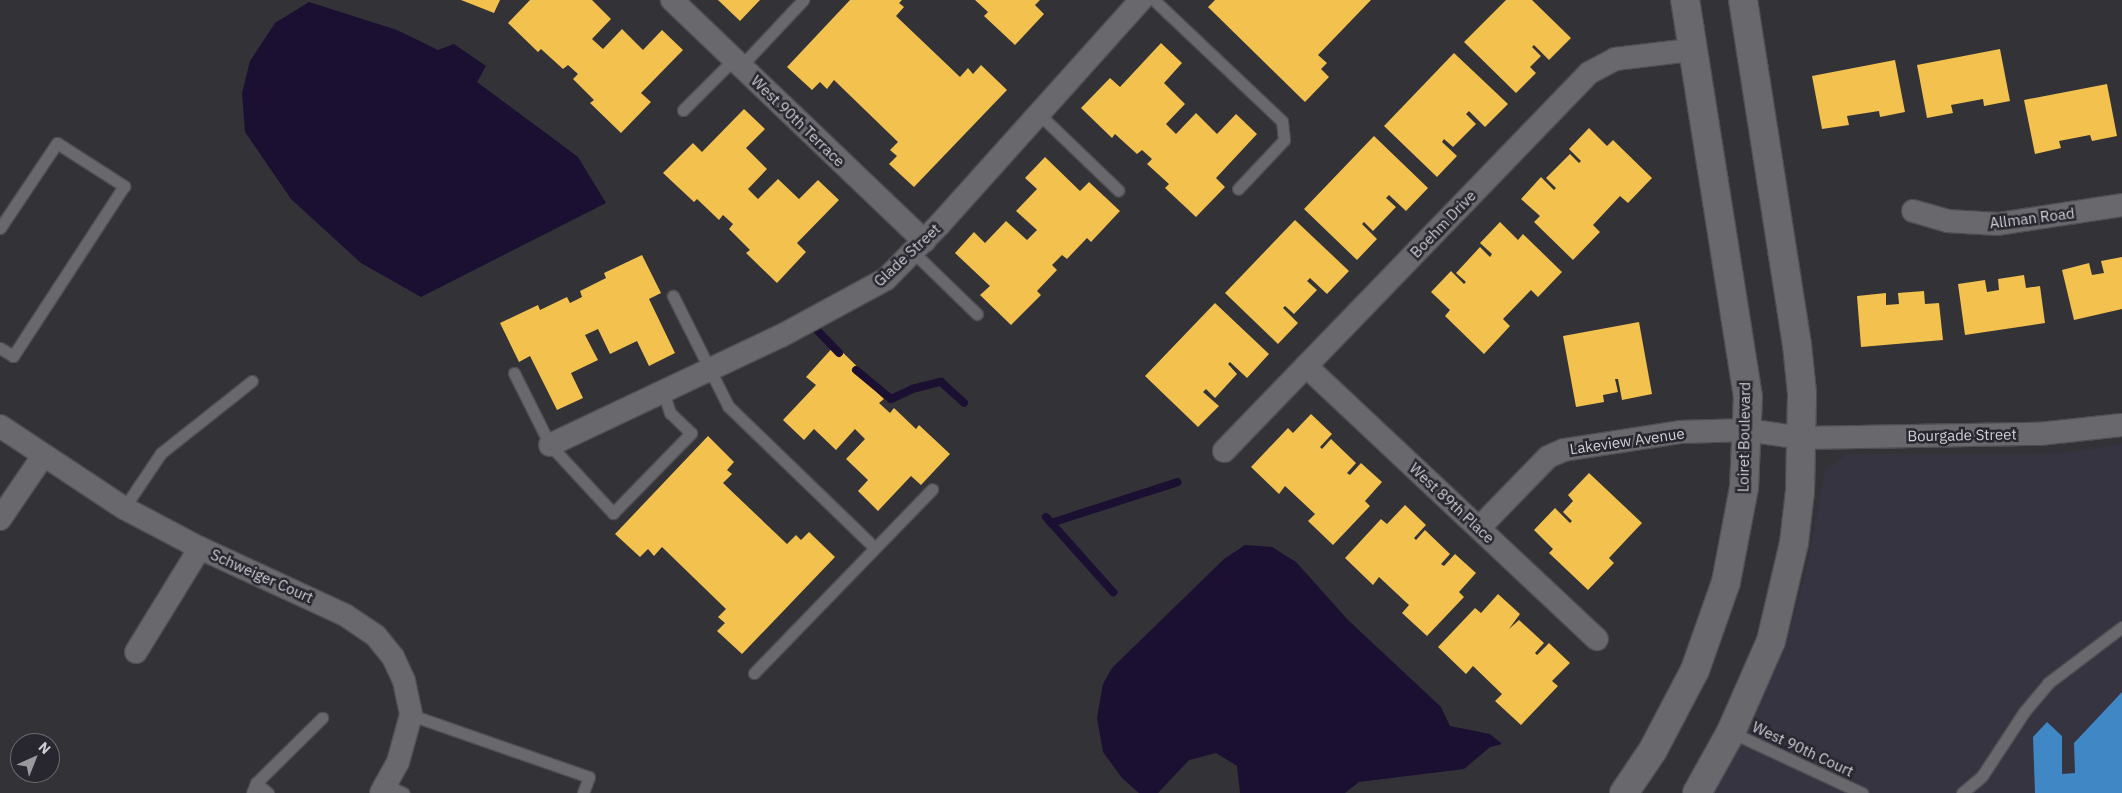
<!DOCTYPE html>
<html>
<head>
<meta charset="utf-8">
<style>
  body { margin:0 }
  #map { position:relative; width:2122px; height:793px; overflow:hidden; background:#333237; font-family:"IBM Plex Sans",sans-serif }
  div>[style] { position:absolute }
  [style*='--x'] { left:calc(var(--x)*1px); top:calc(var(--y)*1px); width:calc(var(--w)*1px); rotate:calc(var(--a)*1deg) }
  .built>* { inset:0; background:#363441 }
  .water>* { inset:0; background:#1b0f32 }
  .homes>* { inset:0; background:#f2c14e }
  .schools>* { inset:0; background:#3f88c5 }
  .stream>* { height:8px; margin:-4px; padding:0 4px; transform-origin:4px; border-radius:4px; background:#1b0f32 }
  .roads { filter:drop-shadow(1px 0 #4f4e53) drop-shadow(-1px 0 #4f4e53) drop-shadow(0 1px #4f4e53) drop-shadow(0 -1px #4f4e53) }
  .lane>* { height:11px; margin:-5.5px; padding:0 5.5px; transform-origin:5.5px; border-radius:5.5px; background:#69686d }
  .street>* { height:22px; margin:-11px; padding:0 11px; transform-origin:11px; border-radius:11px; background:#69686d }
  .secondary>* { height:28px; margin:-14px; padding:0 14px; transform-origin:14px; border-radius:14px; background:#69686d }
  span { translate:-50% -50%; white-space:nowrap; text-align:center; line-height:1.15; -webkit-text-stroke:5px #28262f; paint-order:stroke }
  .street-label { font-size:15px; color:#d1d0d6 }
  .north { position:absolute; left:10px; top:733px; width:50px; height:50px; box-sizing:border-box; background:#28262f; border:1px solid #6c6a72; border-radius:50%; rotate:44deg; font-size:14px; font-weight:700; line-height:20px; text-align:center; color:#d1d0d6 }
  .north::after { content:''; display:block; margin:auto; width:18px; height:22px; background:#9a999e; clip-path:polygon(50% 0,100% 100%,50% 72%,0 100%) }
</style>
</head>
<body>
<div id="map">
  <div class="built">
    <i style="clip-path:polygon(2122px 444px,2122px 793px,1712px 793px,1726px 772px,1787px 640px,1808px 562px,1825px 471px,1847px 454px,2064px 453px)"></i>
  </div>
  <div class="water">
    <i style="clip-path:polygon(309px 2px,397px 30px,438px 50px,454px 44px,486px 66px,477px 82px,578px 157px,606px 203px,421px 297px,361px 263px,291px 199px,245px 132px,242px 93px,250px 61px,275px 23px)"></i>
    <i style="clip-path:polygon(1245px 545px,1272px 547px,1296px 562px,1348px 620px,1441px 707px,1450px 726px,1490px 734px,1502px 744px,1490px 747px,1464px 769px,1359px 782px,1345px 793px,1240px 793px,1237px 766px,1216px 753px,1189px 760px,1158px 793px,1139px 793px,1122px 778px,1103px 752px,1097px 718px,1103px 684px,1112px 668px,1224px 559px)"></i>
  </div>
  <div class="homes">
    <i style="clip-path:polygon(461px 0,500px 0,494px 13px)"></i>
    <i style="clip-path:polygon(530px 0,592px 0,611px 19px,592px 39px,603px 49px,622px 29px,643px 50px,662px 30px,683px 50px,641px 93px,651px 102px,621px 133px,590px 103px,594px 100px,573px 79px,578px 74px,568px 65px,563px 69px,541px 49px,538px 52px,508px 23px)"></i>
    <i style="clip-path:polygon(718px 0,760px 0,740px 21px)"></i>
    <i style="clip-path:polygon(850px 0,902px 0,899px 3px,904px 7px,896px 16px,960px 77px,968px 68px,973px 74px,981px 65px,1007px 90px,914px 187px,889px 164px,897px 156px,890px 150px,898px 142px,834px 80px,827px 89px,820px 82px,812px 90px,787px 67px)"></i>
    <i style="clip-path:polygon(975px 0,1040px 0,1035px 5px,1044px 14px,1015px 45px,984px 16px,988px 12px)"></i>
    <i style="clip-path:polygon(1215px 0,1371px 0,1318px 55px,1327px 63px,1321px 69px,1329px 77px,1305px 102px,1208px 7px)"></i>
    <i style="clip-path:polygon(1506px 0,1532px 0,1571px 38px,1549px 60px,1534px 45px,1532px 47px,1541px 56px,1530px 67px,1536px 73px,1516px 93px,1464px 42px)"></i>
    <i style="clip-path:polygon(1161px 43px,1182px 63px,1164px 83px,1185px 104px,1166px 124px,1176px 134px,1196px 113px,1217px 134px,1236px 114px,1257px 134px,1216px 178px,1225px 187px,1196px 217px,1165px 188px,1169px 184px,1147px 164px,1152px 159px,1142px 150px,1137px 154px,1115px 134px,1112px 138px,1081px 108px,1110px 78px,1120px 87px)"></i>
    <i style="clip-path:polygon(2000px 49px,2010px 101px,1984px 106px,1983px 99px,1951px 105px,1953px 113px,1927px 118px,1917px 65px)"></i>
    <i style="clip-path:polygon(1454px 53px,1508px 104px,1485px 127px,1469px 111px,1466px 114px,1476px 124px,1453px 147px,1444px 139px,1442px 142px,1457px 156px,1437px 177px,1384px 126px)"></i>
    <i style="clip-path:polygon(1895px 60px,1905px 112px,1880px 117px,1879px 111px,1847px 116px,1849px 125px,1822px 129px,1812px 76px)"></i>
    <i style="clip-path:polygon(2107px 84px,2117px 136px,2092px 141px,2090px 135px,2059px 141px,2061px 148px,2035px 154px,2024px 100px)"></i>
    <i style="clip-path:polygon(744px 109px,765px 129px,746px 148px,767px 169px,748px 189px,758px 199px,778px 179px,799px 199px,818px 180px,839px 200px,797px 243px,806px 252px,777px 283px,746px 253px,750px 250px,729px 229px,733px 224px,723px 215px,719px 220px,697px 199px,694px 202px,663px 173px,693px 143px,702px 152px)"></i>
    <i style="clip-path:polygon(1589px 128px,1607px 146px,1613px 140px,1652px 178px,1628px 203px,1620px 196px,1593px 225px,1600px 232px,1573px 260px,1534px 222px,1540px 216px,1521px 199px,1541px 177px,1554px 190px,1556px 188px,1546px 178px,1570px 154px,1579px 163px,1581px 161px,1569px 149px)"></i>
    <i style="clip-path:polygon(1374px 136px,1428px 188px,1406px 211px,1389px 195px,1386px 198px,1396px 207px,1373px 231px,1364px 222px,1362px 224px,1377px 239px,1357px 260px,1304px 209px)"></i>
    <i style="clip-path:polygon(1045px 157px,1080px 191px,1089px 182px,1120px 211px,1091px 242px,1087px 238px,1067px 259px,1062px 255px,1052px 265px,1057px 270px,1037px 291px,1041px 295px,1011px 325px,980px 295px,990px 286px,955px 253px,974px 232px,985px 243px,1006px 221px,1027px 240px,1037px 230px,1016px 211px,1037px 189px,1025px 178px)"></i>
    <i style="clip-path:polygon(1295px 220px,1349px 271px,1327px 294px,1310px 278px,1307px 281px,1317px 290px,1294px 314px,1285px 306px,1283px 308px,1298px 323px,1278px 344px,1225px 293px)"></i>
    <i style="clip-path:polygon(1500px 222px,1518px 240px,1523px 234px,1562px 272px,1538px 297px,1531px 290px,1503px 319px,1510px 326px,1484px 354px,1445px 316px,1450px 310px,1431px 292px,1451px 271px,1464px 284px,1466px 282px,1456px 273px,1480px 247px,1490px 257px,1492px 254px,1480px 243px)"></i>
    <i style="clip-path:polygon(642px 255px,661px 293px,649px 299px,675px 353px,649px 366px,637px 341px,610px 354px,598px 329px,585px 335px,598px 360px,571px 373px,583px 398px,557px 410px,530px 356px,519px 362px,500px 323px,538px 305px,540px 310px,567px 297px,570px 303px,582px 297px,580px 291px,606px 278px,604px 273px)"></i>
    <i style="clip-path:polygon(2122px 257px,2122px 309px,2074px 320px,2062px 270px,2089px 263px,2092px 275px,2104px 273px,2101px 261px)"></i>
    <i style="clip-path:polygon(2024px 275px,2026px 288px,2040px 286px,2045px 323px,1965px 335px,1958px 284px,1985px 280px,1987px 292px,1999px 290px,1998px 279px)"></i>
    <i style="clip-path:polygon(1924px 291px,1925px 304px,1939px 303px,1943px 340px,1861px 347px,1857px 296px,1886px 293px,1886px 305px,1899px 304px,1898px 293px)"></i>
    <i style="clip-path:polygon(1215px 303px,1269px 354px,1247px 378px,1230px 362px,1228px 364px,1237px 374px,1215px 398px,1206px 389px,1203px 392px,1219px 406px,1198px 427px,1145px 376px)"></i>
    <i style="clip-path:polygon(1639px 322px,1652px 394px,1622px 400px,1618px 379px,1615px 379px,1618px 392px,1603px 395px,1604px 402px,1576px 407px,1563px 336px)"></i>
    <i style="clip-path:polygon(835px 345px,866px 375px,862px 378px,884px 399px,879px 403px,890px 413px,894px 408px,916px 429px,919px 425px,950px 454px,921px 485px,911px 476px,878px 511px,858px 491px,868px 480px,846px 459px,865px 439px,855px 429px,836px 450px,814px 429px,804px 440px,783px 420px,816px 385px,806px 377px)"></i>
    <i style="clip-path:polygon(1311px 414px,1332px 434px,1320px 447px,1322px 449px,1331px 439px,1356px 463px,1347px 473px,1350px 475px,1361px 463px,1382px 482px,1365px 501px,1370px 506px,1333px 545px,1308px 521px,1315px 514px,1285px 486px,1279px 494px,1251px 467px,1288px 428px,1293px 433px)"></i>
    <i style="clip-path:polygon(708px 436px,734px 462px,727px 470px,732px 474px,723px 483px,787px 544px,796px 535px,801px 540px,809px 532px,835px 557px,742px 654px,717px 631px,725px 623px,718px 617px,726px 609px,662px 547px,654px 556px,648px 549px,640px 557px,615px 534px)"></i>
    <i style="clip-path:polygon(1589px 473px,1642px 523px,1609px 558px,1614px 563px,1588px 590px,1549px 553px,1553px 549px,1534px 530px,1555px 508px,1570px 523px,1572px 521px,1563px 512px,1573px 501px,1568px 495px)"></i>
    <i style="clip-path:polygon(1405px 505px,1426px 525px,1414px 538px,1416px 540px,1425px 530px,1450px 554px,1441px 564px,1444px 566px,1455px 554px,1476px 573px,1459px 592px,1464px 597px,1427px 636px,1402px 613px,1409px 605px,1379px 577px,1373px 585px,1345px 558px,1381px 519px,1387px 524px)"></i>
    <i style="clip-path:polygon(1498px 594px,1520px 614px,1509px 629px,1519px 620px,1544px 643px,1535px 653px,1537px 655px,1549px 643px,1570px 663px,1552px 681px,1558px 686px,1521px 725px,1495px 701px,1502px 694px,1473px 666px,1466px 674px,1438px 647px,1475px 608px,1481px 613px)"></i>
  </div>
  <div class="schools">
    <i style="clip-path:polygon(2122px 692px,2122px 793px,2035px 793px,2033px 737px,2047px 722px,2062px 736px,2062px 774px,2075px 773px,2074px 743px)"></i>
  </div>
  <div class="stream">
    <i style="--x:814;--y:327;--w:36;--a:46"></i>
    <i style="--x:856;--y:370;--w:45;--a:39.6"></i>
    <i style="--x:891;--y:399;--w:23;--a:-25"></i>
    <i style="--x:912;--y:389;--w:30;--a:-14"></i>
    <i style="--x:941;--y:382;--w:31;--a:42"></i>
    <i style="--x:1046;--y:517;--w:101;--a:48.2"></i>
    <i style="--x:1051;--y:523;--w:133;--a:-17.9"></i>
  </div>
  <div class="roads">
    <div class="lane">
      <i style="--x:1154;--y:0;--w:176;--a:43.4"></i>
      <i style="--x:1282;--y:121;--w:19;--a:84"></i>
      <i style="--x:1284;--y:140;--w:67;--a:133.2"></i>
      <i style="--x:741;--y:66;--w:91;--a:-46.8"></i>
      <i style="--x:683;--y:110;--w:72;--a:-45"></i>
      <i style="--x:1039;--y:114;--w:110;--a:43.9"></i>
      <i style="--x:0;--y:228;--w:102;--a:-56.2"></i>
      <i style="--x:57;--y:143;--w:80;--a:32.7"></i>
      <i style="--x:124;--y:186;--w:203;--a:123.1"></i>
      <i style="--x:13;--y:356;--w:15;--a:-148"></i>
      <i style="--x:913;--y:252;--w:89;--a:44.1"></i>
      <i style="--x:673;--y:296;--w:123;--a:63.4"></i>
      <i style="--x:728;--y:406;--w:204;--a:44"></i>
      <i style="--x:514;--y:373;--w:80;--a:63.4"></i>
      <i style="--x:550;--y:445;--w:93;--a:47.2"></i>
      <i style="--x:613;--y:513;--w:112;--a:-45.7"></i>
      <i style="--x:691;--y:433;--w:29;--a:-136"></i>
      <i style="--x:670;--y:413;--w:22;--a:-108"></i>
      <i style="--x:124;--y:508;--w:66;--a:-56.1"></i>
      <i style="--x:161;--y:453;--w:116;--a:-38.4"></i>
      <i style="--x:754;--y:673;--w:256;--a:-45.9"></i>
      <i style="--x:411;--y:715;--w:188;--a:19.2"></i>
      <i style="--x:589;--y:777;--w:17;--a:111"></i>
      <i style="--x:1731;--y:732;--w:145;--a:25"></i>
      <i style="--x:256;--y:783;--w:93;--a:-44.6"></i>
      <i style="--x:388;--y:786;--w:17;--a:24"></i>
      <i style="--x:252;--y:793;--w:11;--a:-68"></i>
      <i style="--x:256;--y:783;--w:16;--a:40"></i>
      <i style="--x:1962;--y:793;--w:26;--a:-40"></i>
      <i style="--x:1982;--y:776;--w:77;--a:-56.7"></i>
      <i style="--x:2024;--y:712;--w:38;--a:-50"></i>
      <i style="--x:2048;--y:683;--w:93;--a:-37.1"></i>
    </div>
    <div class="street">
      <i style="--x:672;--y:0;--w:349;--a:43.7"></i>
      <i style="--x:1913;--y:211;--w:35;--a:16"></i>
      <i style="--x:1947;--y:221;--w:51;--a:3.4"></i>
      <i style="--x:1998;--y:224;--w:125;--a:-8.7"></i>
      <i style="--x:1306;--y:366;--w:399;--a:43.2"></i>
      <i style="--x:0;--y:426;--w:149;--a:33.5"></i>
      <i style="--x:124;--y:508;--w:86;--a:27.8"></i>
      <i style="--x:200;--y:548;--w:160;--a:24.8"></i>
      <i style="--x:345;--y:615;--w:37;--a:34"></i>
      <i style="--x:376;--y:636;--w:27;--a:51"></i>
      <i style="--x:393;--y:657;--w:26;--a:65"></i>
      <i style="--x:404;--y:681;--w:35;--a:78"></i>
      <i style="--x:411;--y:715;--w:49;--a:105.5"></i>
      <i style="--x:398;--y:762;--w:35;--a:119"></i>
      <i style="--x:550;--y:445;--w:255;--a:-25.3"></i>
      <i style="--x:781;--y:336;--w:119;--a:-28.5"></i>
      <i style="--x:886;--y:279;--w:77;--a:-45.5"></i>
      <i style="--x:940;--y:224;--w:301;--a:-48.1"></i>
      <i style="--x:1224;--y:451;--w:525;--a:-46"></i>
      <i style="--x:1589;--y:73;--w:30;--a:-28"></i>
      <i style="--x:1615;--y:59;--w:76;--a:-6.8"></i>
      <i style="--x:0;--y:519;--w:76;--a:-55.7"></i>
      <i style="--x:1479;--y:528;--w:99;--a:-45.8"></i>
      <i style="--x:1548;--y:457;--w:17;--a:-24"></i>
      <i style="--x:1564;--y:450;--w:117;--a:-8.8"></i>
      <i style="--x:1680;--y:432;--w:67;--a:-1.7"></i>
      <i style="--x:1747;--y:430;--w:56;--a:8.3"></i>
      <i style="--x:1802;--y:438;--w:237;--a:-1"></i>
      <i style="--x:2039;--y:434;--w:83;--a:-6.2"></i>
      <i style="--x:136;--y:652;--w:122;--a:-58.4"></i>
    </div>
    <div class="secondary">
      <i style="--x:1624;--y:793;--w:52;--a:-56"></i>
      <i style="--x:1653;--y:750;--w:90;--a:-62.3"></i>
      <i style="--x:1695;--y:670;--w:93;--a:-70.6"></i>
      <i style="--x:1726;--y:582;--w:96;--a:-79.2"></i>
      <i style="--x:1744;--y:488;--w:91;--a:-87.5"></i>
      <i style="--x:1748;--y:397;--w:402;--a:-99"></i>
      <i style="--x:1697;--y:793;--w:70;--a:-60.9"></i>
      <i style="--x:1731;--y:732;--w:99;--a:-66.3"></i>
      <i style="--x:1771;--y:641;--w:101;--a:-76.8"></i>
      <i style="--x:1794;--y:543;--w:52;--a:-83.4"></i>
      <i style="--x:1800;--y:491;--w:98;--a:-88.8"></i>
      <i style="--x:1802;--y:393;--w:48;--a:-95.9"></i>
      <i style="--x:1797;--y:345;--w:349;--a:-98.9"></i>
    </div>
  </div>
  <div class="street-label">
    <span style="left:798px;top:121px;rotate:44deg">West 90th Terrace</span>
    <span style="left:2032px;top:218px;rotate:-7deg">Allman Road</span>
    <span style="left:1443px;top:224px;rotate:-46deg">Boehm Drive</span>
    <span style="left:907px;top:255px;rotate:-43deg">Glade Street</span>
    <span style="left:1962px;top:435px;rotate:-1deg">Bourgade Street</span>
    <span style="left:1744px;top:437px;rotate:-89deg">Loiret Boulevard</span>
    <span style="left:1627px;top:441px;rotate:-8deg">Lakeview Avenue</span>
    <span style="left:1452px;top:503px;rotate:43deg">West 89th Place</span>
    <span style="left:262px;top:576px;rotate:24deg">Schweiger Court</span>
    <span style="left:1803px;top:749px;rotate:25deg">West 90th Court</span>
  </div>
  <div class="north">N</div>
</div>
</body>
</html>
